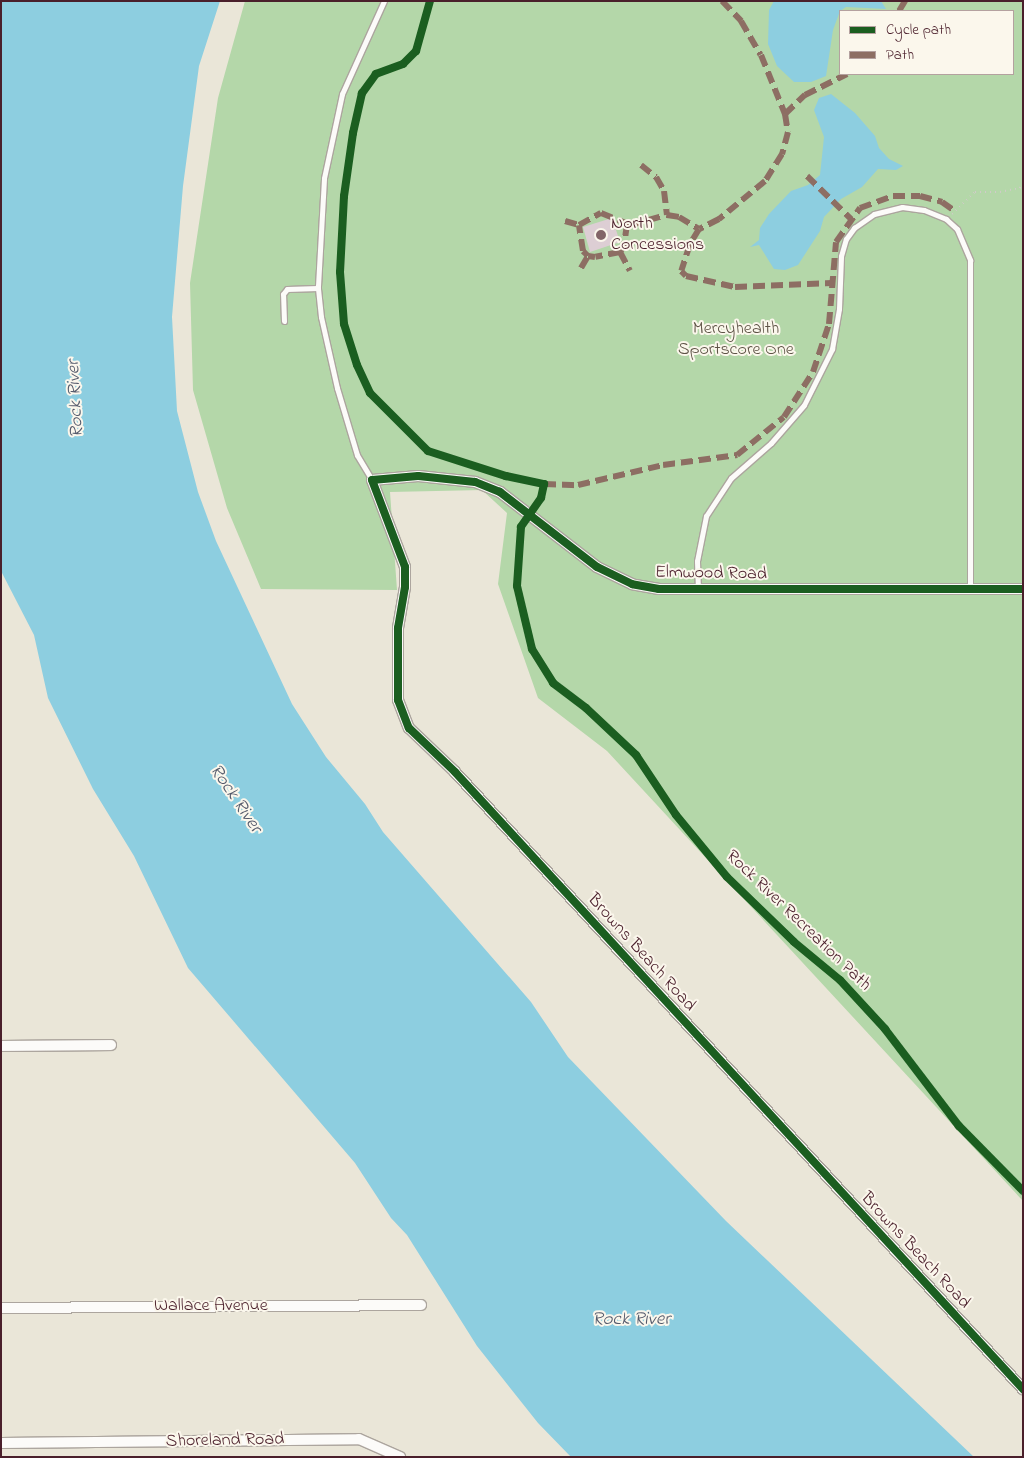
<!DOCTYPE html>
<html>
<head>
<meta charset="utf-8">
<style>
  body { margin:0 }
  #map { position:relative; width:1024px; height:1458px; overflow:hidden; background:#eae6d8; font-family:"Indie Flower",sans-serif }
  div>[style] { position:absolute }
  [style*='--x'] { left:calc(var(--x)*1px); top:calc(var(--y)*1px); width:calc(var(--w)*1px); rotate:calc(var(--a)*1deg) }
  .green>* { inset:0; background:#b4d7a9 }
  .water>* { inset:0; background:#8dcee0 }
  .building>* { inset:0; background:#ddced4 }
  .path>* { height:2px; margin-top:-1px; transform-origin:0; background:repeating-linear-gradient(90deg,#cfcbc8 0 1px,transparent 0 5px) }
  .roads { filter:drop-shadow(1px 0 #aca59e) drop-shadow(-1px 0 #aca59e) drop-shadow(0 1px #aca59e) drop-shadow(0 -1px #aca59e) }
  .service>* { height:5px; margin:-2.5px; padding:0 2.5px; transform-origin:2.5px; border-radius:2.5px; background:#fcfbf9 }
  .minor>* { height:10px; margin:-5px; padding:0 5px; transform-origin:5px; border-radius:5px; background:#fcfbf9 }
  .quiet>* { height:6px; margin-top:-3px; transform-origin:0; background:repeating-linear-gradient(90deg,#8d6e63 0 12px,transparent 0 18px) }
  .cycleway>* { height:8px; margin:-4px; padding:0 4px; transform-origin:4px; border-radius:4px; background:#1b5e20 }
  .dots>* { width:14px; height:14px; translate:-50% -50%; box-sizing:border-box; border:2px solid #fbf7ec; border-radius:50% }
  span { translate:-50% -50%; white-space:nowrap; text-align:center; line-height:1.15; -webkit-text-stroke:4px #fbf7ec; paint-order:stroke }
  .poi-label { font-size:18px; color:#4a1f2b }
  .left { translate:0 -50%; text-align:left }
  .park-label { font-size:18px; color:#5d5245 }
  .street-label { font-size:18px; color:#4a1f2b }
  .water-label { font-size:19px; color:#53596b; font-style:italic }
  .frame { position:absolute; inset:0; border:2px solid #4a1f2b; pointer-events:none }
  .legend { position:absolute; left:839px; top:10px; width:175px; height:65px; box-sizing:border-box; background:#fbf7ec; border:1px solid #b4a19f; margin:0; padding:6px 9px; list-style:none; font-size:15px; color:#4a1f2b }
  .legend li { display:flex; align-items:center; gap:10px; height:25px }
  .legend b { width:25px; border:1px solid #b4a19f }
</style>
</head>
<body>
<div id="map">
  <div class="green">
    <i style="clip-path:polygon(evenodd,245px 1px,1023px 1px,1023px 1201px,607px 751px,538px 698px,498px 584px,507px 513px,482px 490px,390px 492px,397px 590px,261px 589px,227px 508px,193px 390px,190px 283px,218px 98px,245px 1px,840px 11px,1013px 11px,1013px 74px,840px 74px,840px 11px)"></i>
  </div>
  <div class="water">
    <i style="clip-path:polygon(1px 1px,220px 1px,199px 66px,183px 186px,172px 317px,177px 411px,198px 492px,216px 541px,292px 704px,326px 757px,365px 804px,383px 832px,531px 1002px,568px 1057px,726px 1221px,974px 1457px,571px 1457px,538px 1423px,477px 1346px,407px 1235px,391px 1218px,355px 1163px,188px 968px,134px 856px,93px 789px,48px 698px,34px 635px,1px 571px)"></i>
    <i style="clip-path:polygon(774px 1px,881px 1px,886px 9px,846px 7px,840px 11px,833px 30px,826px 76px,811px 82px,794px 82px,777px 66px,768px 44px,769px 10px)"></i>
    <i style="clip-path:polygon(831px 94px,855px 113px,875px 136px,879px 148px,889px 159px,903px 166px,896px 170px,878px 169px,862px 187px,841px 199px,824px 217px,820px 231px,798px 265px,785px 270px,774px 269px,759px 245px,750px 247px,759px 240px,760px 228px,769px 214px,791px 191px,808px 185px,820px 175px,824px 137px,814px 110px,819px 98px)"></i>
  </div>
  <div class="building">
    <i style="clip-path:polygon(612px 218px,620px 242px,590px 252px,583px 227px)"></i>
  </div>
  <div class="path">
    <i style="--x:952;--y:214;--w:32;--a:-44"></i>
    <i style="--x:975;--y:192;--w:25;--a:0"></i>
    <i style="--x:1000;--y:192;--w:24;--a:-12"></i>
  </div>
  <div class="roads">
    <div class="service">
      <i style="--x:284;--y:321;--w:27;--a:-92"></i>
      <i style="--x:283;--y:294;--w:6;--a:-51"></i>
      <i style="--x:287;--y:289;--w:31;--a:-2"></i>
      <i style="--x:372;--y:480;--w:29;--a:-121"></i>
      <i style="--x:357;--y:455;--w:70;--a:-106.6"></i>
      <i style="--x:337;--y:388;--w:73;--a:-102.7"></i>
      <i style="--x:321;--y:317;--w:31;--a:-96"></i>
      <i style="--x:318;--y:286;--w:108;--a:-86.8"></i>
      <i style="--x:324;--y:178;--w:86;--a:-77.9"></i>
      <i style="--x:342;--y:94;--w:102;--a:-65.7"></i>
      <i style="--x:698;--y:590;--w:29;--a:-92"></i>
      <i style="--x:697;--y:561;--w:46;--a:-78.7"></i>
      <i style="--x:706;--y:516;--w:45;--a:-56.7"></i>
      <i style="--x:731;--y:478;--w:53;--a:-41.2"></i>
      <i style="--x:771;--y:443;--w:50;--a:-49"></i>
      <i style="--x:804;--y:405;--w:63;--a:-63.4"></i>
      <i style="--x:832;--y:349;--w:41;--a:-80.1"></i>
      <i style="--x:839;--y:309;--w:53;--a:-87.8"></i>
      <i style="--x:841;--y:256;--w:18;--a:-74"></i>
      <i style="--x:846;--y:239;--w:14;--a:-54"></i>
      <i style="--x:854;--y:228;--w:24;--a:-35"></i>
      <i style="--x:874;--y:214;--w:29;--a:-14"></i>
      <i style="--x:902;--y:207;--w:22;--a:8"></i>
      <i style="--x:924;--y:210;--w:24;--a:22"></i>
      <i style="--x:946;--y:219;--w:15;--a:42"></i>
      <i style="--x:957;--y:229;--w:34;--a:67"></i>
      <i style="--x:970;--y:260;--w:329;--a:90"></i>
    </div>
    <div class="minor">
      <i style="--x:1023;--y:589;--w:364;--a:180"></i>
      <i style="--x:659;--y:589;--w:27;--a:-170"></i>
      <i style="--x:632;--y:584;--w:39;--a:-154"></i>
      <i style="--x:597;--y:567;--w:123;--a:-142.3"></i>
      <i style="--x:500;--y:492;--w:27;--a:-158"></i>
      <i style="--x:475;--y:482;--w:57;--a:-174"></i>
      <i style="--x:418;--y:476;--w:46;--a:175"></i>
      <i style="--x:372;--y:480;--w:93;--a:69.2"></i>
      <i style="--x:405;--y:567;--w:20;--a:90"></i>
      <i style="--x:405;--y:587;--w:42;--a:99.7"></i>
      <i style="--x:398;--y:628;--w:72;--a:90"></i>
      <i style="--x:398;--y:700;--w:30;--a:69"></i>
      <i style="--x:409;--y:728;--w:64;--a:43.7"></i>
      <i style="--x:455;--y:772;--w:839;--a:47.37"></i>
      <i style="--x:1;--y:1046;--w:110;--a:-0.5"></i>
      <i style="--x:1;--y:1308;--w:420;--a:-0.4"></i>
      <i style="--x:1;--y:1443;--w:358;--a:-0.6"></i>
      <i style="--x:359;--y:1439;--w:45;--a:23.7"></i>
    </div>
  </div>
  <div class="quiet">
    <i style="--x:722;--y:1;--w:28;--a:46"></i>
    <i style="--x:741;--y:21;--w:39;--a:60"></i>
    <i style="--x:761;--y:55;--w:64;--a:67.9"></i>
    <i style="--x:785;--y:114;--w:18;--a:81"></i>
    <i style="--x:788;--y:132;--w:23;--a:105"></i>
    <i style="--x:782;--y:154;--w:32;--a:122"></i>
    <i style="--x:765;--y:181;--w:60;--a:140.4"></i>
    <i style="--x:719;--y:219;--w:22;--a:153"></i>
    <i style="--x:699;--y:229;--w:17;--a:121"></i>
    <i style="--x:690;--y:244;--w:28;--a:108"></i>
    <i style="--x:681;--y:271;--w:7;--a:45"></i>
    <i style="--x:686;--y:276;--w:50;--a:12.7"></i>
    <i style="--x:735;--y:287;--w:97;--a:-2.4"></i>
    <i style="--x:899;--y:11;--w:12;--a:-59"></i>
    <i style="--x:785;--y:114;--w:28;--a:-44"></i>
    <i style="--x:805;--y:95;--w:47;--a:-26.6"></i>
    <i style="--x:641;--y:165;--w:19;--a:39"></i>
    <i style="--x:656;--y:177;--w:16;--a:60"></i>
    <i style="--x:664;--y:191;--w:24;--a:83"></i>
    <i style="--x:807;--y:176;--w:62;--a:44.3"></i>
    <i style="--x:565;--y:221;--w:15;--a:16"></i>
    <i style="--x:627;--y:224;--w:22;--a:98"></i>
    <i style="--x:624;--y:246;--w:7;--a:124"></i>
    <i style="--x:620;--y:252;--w:25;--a:169"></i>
    <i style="--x:595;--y:257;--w:7;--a:-172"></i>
    <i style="--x:588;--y:256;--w:7;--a:-135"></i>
    <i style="--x:583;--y:251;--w:26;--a:-99"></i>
    <i style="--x:579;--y:225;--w:25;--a:-29"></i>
    <i style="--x:601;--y:213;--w:32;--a:22"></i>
    <i style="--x:631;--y:225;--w:37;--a:-16"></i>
    <i style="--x:667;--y:215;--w:12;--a:9"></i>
    <i style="--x:679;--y:217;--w:23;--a:31"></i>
    <i style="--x:620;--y:252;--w:21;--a:62"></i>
    <i style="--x:581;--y:268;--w:14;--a:-60"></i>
    <i style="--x:544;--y:484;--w:34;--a:2"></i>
    <i style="--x:578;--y:485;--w:87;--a:-13.2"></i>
    <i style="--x:663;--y:465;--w:75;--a:-7.7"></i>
    <i style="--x:737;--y:455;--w:60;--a:-39"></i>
    <i style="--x:784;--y:417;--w:54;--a:-57.2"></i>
    <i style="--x:813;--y:372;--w:51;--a:-71.6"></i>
    <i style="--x:829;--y:324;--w:82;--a:-85.1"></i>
    <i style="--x:836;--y:242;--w:42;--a:-54.8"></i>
    <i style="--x:860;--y:208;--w:35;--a:-20"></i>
    <i style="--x:893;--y:196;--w:27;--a:0"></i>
    <i style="--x:920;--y:196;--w:23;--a:15"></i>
    <i style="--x:942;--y:202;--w:16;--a:35"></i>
  </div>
  <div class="cycleway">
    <i style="--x:430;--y:1;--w:52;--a:105.6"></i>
    <i style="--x:416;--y:51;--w:18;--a:135"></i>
    <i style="--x:403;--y:64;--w:29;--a:160"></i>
    <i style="--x:376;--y:74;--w:24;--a:126"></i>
    <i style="--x:362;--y:93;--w:41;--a:102.7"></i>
    <i style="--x:353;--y:133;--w:64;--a:98.1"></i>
    <i style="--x:344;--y:196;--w:76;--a:93"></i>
    <i style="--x:340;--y:272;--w:52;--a:85.6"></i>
    <i style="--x:344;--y:324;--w:43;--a:72.4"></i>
    <i style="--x:357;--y:365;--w:31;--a:65"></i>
    <i style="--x:370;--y:393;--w:82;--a:45"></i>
    <i style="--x:428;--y:451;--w:82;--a:17.8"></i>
    <i style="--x:506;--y:476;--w:39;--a:12"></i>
    <i style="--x:544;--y:484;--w:14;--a:102"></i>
    <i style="--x:541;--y:498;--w:35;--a:125"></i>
    <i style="--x:521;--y:527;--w:59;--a:93.9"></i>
    <i style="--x:517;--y:586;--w:65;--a:76.6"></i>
    <i style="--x:532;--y:649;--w:40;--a:58"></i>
    <i style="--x:553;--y:683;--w:41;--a:37.1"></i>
    <i style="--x:586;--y:708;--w:69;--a:43.2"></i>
    <i style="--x:636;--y:755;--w:72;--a:56.3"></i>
    <i style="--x:676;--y:815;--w:80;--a:50.6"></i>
    <i style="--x:727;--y:877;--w:93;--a:44.1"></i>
    <i style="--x:794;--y:942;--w:60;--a:39.6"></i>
    <i style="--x:840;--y:980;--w:67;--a:47.4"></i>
    <i style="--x:885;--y:1029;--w:122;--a:52.7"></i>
    <i style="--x:959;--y:1126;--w:91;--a:45.4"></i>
    <i style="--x:1023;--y:589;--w:364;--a:180"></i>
    <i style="--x:659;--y:589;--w:27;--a:-170"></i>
    <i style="--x:632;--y:584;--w:39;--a:-154"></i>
    <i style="--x:597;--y:567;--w:123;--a:-142.3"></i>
    <i style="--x:500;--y:492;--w:27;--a:-158"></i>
    <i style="--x:475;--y:482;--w:57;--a:-174"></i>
    <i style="--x:418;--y:476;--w:46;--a:175"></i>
    <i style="--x:372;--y:480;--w:93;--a:69.2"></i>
    <i style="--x:405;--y:567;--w:20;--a:90"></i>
    <i style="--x:405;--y:587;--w:42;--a:99.7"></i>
    <i style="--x:398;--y:628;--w:72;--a:90"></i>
    <i style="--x:398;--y:700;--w:30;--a:69"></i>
    <i style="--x:409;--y:728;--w:64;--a:43.7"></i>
    <i style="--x:455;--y:772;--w:839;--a:47.37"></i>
  </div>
  <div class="dots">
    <i style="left:601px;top:235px;background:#826568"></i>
  </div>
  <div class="poi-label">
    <span class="left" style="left:611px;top:235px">North<br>Concessions</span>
  </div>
  <div class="park-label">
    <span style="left:736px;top:340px">Mercyhealth<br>Sportscore One</span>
  </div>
  <div class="street-label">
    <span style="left:711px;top:574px;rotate:1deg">Elmwood Road</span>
    <span style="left:798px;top:921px;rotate:44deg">Rock River Recreation Path</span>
    <span style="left:641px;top:953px;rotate:48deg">Browns Beach Road</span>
    <span style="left:915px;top:1251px;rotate:47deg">Browns Beach Road</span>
    <span style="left:211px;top:1306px">Wallace Avenue</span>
    <span style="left:225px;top:1441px;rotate:-1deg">Shoreland Road</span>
  </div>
  <div class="water-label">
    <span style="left:76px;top:399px;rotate:-93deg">Rock River</span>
    <span style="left:235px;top:799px;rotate:56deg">Rock River</span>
    <span style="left:631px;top:1320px">Rock River</span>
  </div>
  <div class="frame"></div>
  <ul class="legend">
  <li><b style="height:6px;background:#1b5e20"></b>Cycle path</li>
  <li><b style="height:6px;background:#8d6e63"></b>Path</li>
  </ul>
</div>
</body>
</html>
